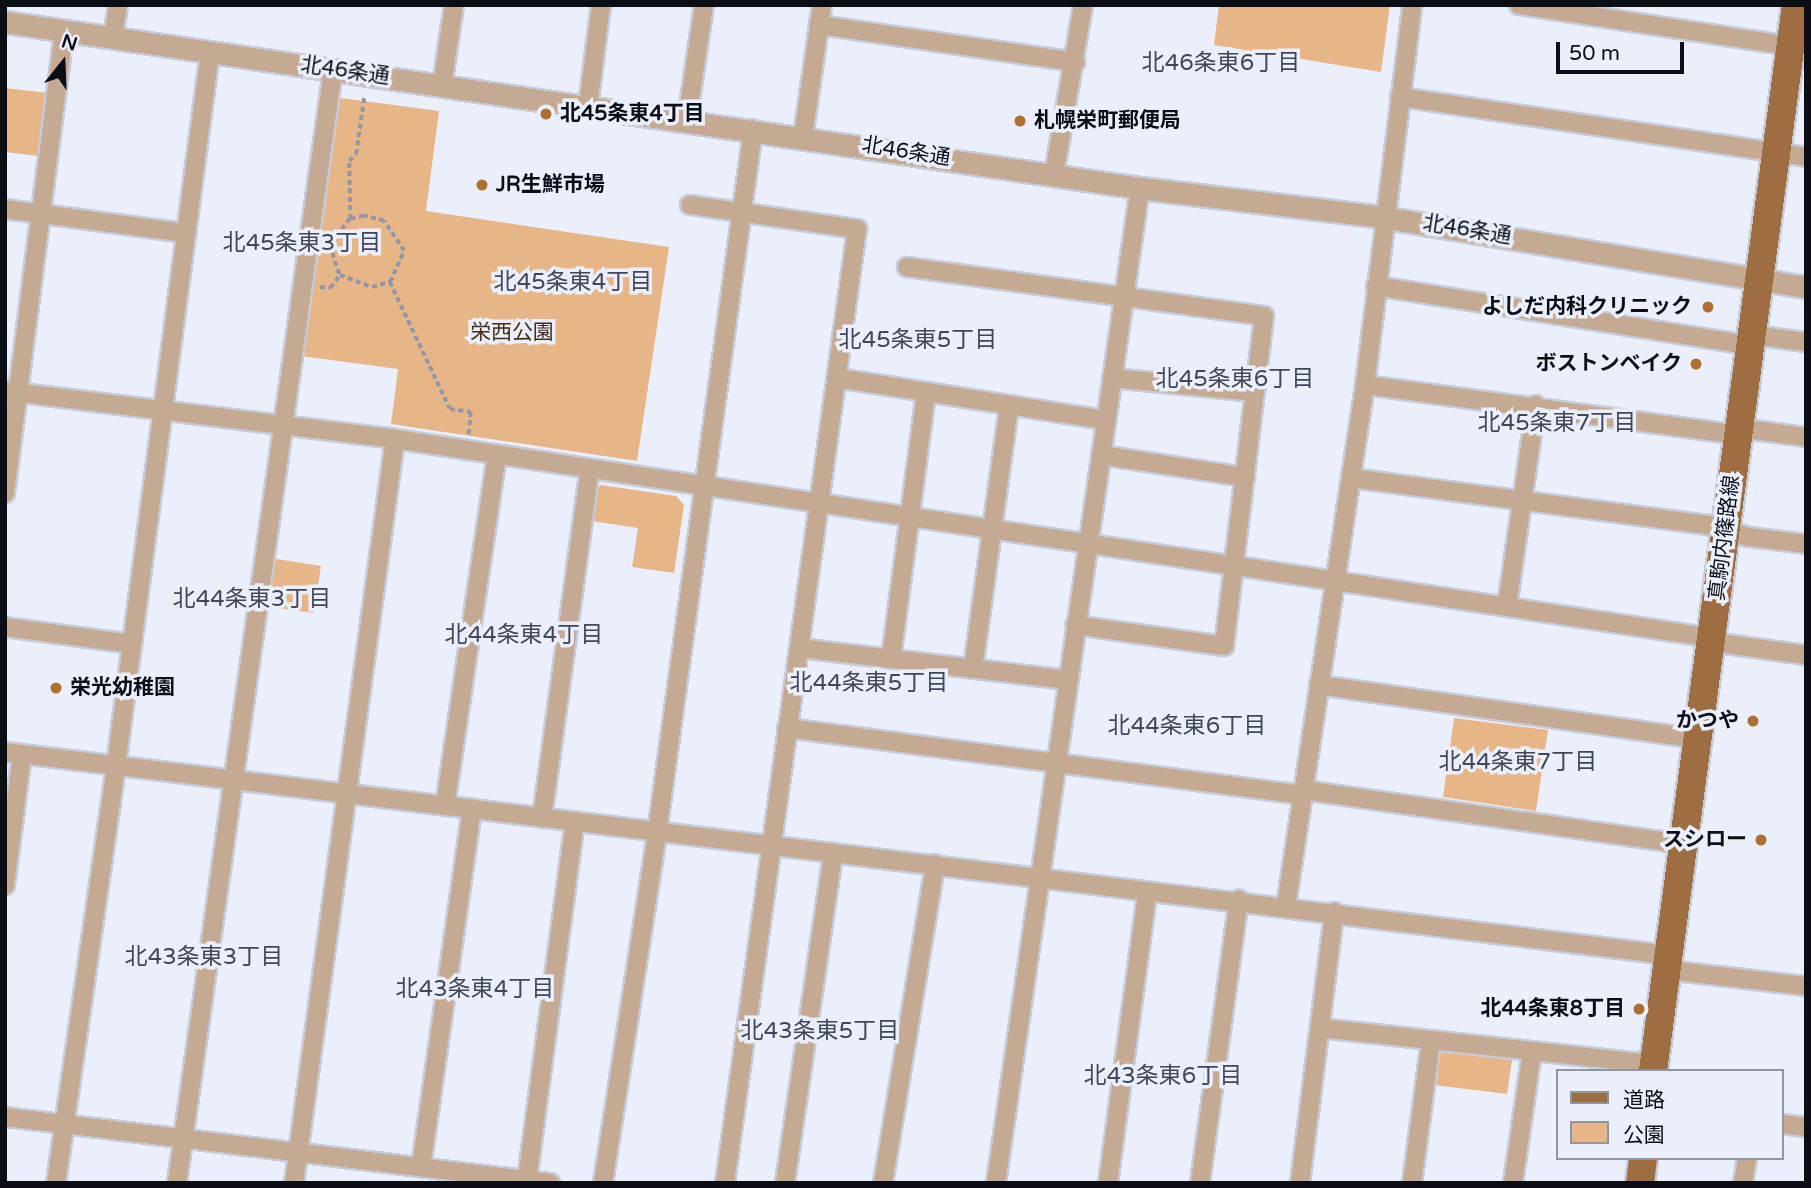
<!DOCTYPE html>
<html>
<head>
<meta charset="utf-8">
<style>
  body { margin:0 }
  #map { position:relative; width:1811px; height:1188px; overflow:hidden; background:#ebeffc; font-family:"Varela Round","Noto Sans JP",sans-serif }
  div>[style] { position:absolute }
  [style*='--x'] { left:calc(var(--x)*1px); top:calc(var(--y)*1px); width:calc(var(--w)*1px); rotate:calc(var(--a)*1deg) }
  .green>* { inset:0; background:#e6b689 }
  .path>* { height:3.5px; margin-top:-1.75px; transform-origin:0; background:repeating-linear-gradient(90deg,#9497a2 0 5px,transparent 0 8.5px) }
  .roads { filter:drop-shadow(2px 0 #c7cbd7) drop-shadow(-2px 0 #c7cbd7) drop-shadow(0 2px #c7cbd7) drop-shadow(0 -2px #c7cbd7) }
  .minor>* { height:18px; margin:-9px; padding:0 9px; transform-origin:9px; border-radius:9px; background:#c4aa92 }
  .tertiary>* { height:21px; margin:-10.5px; padding:0 10.5px; transform-origin:10.5px; border-radius:10.5px; background:#c4aa92 }
  .primary>* { height:28px; margin:-14px; padding:0 14px; transform-origin:14px; border-radius:14px; background:#9c6e41 }
  .dots>* { width:19px; height:19px; translate:-50% -50%; box-sizing:border-box; border:4px solid #ebeffc; border-radius:50% }
  span { translate:-50% -50%; white-space:nowrap; text-align:center; line-height:1.15; -webkit-text-stroke:7px #ebeffc; paint-order:stroke }
  .street-label { font-size:21px; color:#0c0e15 }
  .poi-label { font-size:21px; color:#0c0e15; font-weight:700 }
  .left { translate:0 -50%; text-align:left }
  .right { translate:-100% -50%; text-align:right }
  .park-label { font-size:21px; color:#452d14 }
  .neighbourhood-label { font-size:23px; color:#414758 }
  .frame { position:absolute; inset:0; border:7px solid #0c0e15; pointer-events:none }
  .legend { position:absolute; left:1556px; top:1069px; width:228px; height:91px; box-sizing:border-box; background:#ebeffc; border:2px solid #9295a0; margin:0; padding:9px 12px; list-style:none; font-size:21px; color:#0c0e15 }
  .legend li { display:flex; align-items:center; gap:14px; height:35px }
  .legend b { width:35px; border:2px solid #9295a0 }
  .north { position:absolute; left:28px; top:28px; width:70px; height:70px; -webkit-text-stroke:5px #ebeffc; paint-order:stroke; rotate:18deg; font-size:19px; font-weight:700; line-height:28px; text-align:center; color:#0c0e15 }
  .north::after { content:''; display:block; margin:auto; width:24px; height:32px; background:#0c0e15; clip-path:polygon(50% 0,100% 100%,50% 72%,0 100%) }
  .scale { position:absolute; left:1556px; top:42px; width:128px; height:32px; box-sizing:border-box; border:4px solid #0c0e15; border-top:0; padding-left:9px; font-size:21px; line-height:24px; white-space:nowrap; color:#0c0e15; -webkit-text-stroke:5px #ebeffc; paint-order:stroke }
</style>
</head>
<body>
<div id="map">
  <div class="green">
    <i style="clip-path:polygon(1219px 5px,1390px 5px,1381px 72px,1214px 45px)"></i>
    <i style="clip-path:polygon(5px 88px,48px 93px,38px 156px,5px 152px)"></i>
    <i style="clip-path:polygon(341px 98px,439px 111px,426px 211px,669px 247px,637px 461px,391px 424px,398px 369px,301px 356px,336px 102px)"></i>
    <i style="clip-path:polygon(601px 485px,676px 496px,684px 505px,674px 573px,632px 567px,638px 528px,591px 521px,595px 491px)"></i>
    <i style="clip-path:polygon(270px 558px,321px 566px,314px 613px,264px 606px)"></i>
    <i style="clip-path:polygon(1454px 718px,1548px 730px,1536px 811px,1443px 797px)"></i>
    <i style="clip-path:polygon(1438px 1051px,1512px 1060px,1507px 1094px,1433px 1085px)"></i>
  </div>
  <div class="path">
    <i style="--x:350;--y:219;--w:58;--a:-91"></i>
    <i style="--x:349;--y:161;--w:10;--a:-45"></i>
    <i style="--x:356;--y:154;--w:57;--a:-81.9"></i>
    <i style="--x:390;--y:282;--w:140;--a:64.7"></i>
    <i style="--x:450;--y:409;--w:21;--a:8"></i>
    <i style="--x:471;--y:412;--w:23;--a:95"></i>
    <i style="--x:320;--y:287;--w:10;--a:6"></i>
    <i style="--x:330;--y:288;--w:16;--a:-52"></i>
    <i style="--x:340;--y:275;--w:34;--a:21"></i>
    <i style="--x:372;--y:287;--w:19;--a:-16"></i>
    <i style="--x:390;--y:282;--w:34;--a:-66"></i>
    <i style="--x:404;--y:251;--w:36;--a:-124"></i>
    <i style="--x:384;--y:221;--w:21;--a:-166"></i>
    <i style="--x:364;--y:216;--w:14;--a:168"></i>
    <i style="--x:350;--y:219;--w:33;--a:128"></i>
    <i style="--x:330;--y:245;--w:32;--a:72"></i>
  </div>
  <div class="roads">
    <div class="minor">
      <i style="--x:1519;--y:5;--w:275;--a:8.6"></i>
      <i style="--x:819;--y:25;--w:259;--a:8.2"></i>
      <i style="--x:113;--y:37;--w:32;--a:-81"></i>
      <i style="--x:442;--y:86;--w:82;--a:-81.6"></i>
      <i style="--x:1400;--y:97;--w:410;--a:8.4"></i>
      <i style="--x:588;--y:106;--w:102;--a:-82.7"></i>
      <i style="--x:687;--y:120;--w:116;--a:-81.6"></i>
      <i style="--x:803;--y:137;--w:133;--a:-81.8"></i>
      <i style="--x:1054;--y:175;--w:172;--a:-80.3"></i>
      <i style="--x:690;--y:205;--w:169;--a:8.2"></i>
      <i style="--x:857;--y:229;--w:963;--a:97.88"></i>
      <i style="--x:5;--y:209;--w:183;--a:7.6"></i>
      <i style="--x:907;--y:267;--w:360;--a:7.8"></i>
      <i style="--x:1264;--y:316;--w:332;--a:96.9"></i>
      <i style="--x:1224;--y:646;--w:150;--a:-172"></i>
      <i style="--x:1376;--y:286;--w:379;--a:9"></i>
      <i style="--x:1752;--y:335;--w:54;--a:7.4"></i>
      <i style="--x:837;--y:378;--w:272;--a:8.9"></i>
      <i style="--x:1112;--y:378;--w:144;--a:5.6"></i>
      <i style="--x:1365;--y:385;--w:376;--a:7.6"></i>
      <i style="--x:5;--y:391;--w:393;--a:7"></i>
      <i style="--x:395;--y:439;--w:1332;--a:8.59"></i>
      <i style="--x:1739;--y:428;--w:68;--a:7.7"></i>
      <i style="--x:1101;--y:455;--w:146;--a:8.7"></i>
      <i style="--x:1351;--y:478;--w:360;--a:7.5"></i>
      <i style="--x:1708;--y:525;--w:43;--a:16.3"></i>
      <i style="--x:1749;--y:537;--w:57;--a:7"></i>
      <i style="--x:5;--y:493;--w:467;--a:-82.7"></i>
      <i style="--x:1507;--y:606;--w:203;--a:-81.8"></i>
      <i style="--x:5;--y:627;--w:128;--a:7.6"></i>
      <i style="--x:1711;--y:642;--w:96;--a:7.8"></i>
      <i style="--x:799;--y:648;--w:270;--a:6.8"></i>
      <i style="--x:891;--y:659;--w:267;--a:-82.5"></i>
      <i style="--x:973;--y:669;--w:266;--a:-82.2"></i>
      <i style="--x:1319;--y:685;--w:385;--a:8.1"></i>
      <i style="--x:787;--y:728;--w:519;--a:7.41"></i>
      <i style="--x:5;--y:752;--w:1675;--a:6.96"></i>
      <i style="--x:1303;--y:790;--w:384;--a:8.1"></i>
      <i style="--x:445;--y:806;--w:355;--a:-81.6"></i>
      <i style="--x:542;--y:818;--w:352;--a:-82.2"></i>
      <i style="--x:5;--y:885;--w:132;--a:-82.6"></i>
      <i style="--x:1286;--y:906;--w:527;--a:-81.38"></i>
      <i style="--x:1365;--y:385;--w:383;--a:-82.9"></i>
      <i style="--x:1667;--y:970;--w:140;--a:6.6"></i>
      <i style="--x:1320;--y:1028;--w:335;--a:6.2"></i>
      <i style="--x:5;--y:1117;--w:549;--a:6.9"></i>
      <i style="--x:1781;--y:1124;--w:25;--a:7"></i>
      <i style="--x:421;--y:1167;--w:362;--a:-81.9"></i>
      <i style="--x:527;--y:1180;--w:361;--a:-82.4"></i>
      <i style="--x:56;--y:1183;--w:421;--a:-81.8"></i>
      <i style="--x:116;--y:766;--w:720;--a:-82.5"></i>
      <i style="--x:177;--y:1183;--w:1124;--a:-82.02"></i>
      <i style="--x:294;--y:1183;--w:751;--a:-82.27"></i>
      <i style="--x:603;--y:1183;--w:354;--a:-81.2"></i>
      <i style="--x:657;--y:833;--w:710;--a:-82.22"></i>
      <i style="--x:785;--y:1183;--w:334;--a:-81.7"></i>
      <i style="--x:883;--y:1183;--w:323;--a:-80.7"></i>
      <i style="--x:996;--y:1183;--w:1005;--a:-81.77"></i>
      <i style="--x:1108;--y:1183;--w:293;--a:-82.3"></i>
      <i style="--x:1200;--y:1183;--w:286;--a:-82.2"></i>
      <i style="--x:1300;--y:1183;--w:273;--a:-82.8"></i>
      <i style="--x:1412;--y:1183;--w:144;--a:-82.4"></i>
      <i style="--x:1513;--y:1183;--w:133;--a:-81.8"></i>
      <i style="--x:1743;--y:1183;--w:25;--a:-81"></i>
    </div>
    <div class="tertiary">
      <i style="--x:5;--y:22;--w:1147;--a:8.32"></i>
      <i style="--x:1140;--y:188;--w:244;--a:6.8"></i>
      <i style="--x:1382;--y:217;--w:430;--a:9.4"></i>
    </div>
    <div class="primary">
      <i style="--x:1653;--y:1071;--w:1076;--a:-82.36"></i>
      <i style="--x:1640;--y:1183;--w:25;--a:-83"></i>
    </div>
  </div>
  <div class="dots">
    <i style="left:546px;top:114px;background:#ac7032"></i>
    <i style="left:1020px;top:121px;background:#ac7032"></i>
    <i style="left:482px;top:185px;background:#ac7032"></i>
    <i style="left:1708px;top:307px;background:#ac7032"></i>
    <i style="left:1696px;top:364px;background:#ac7032"></i>
    <i style="left:56px;top:688px;background:#ac7032"></i>
    <i style="left:1753px;top:721px;background:#ac7032"></i>
    <i style="left:1761px;top:840px;background:#ac7032"></i>
    <i style="left:1639px;top:1009px;background:#ac7032"></i>
  </div>
  <div class="street-label">
    <span style="left:345px;top:71px;rotate:8deg">北46条通</span>
    <span style="left:906px;top:152px;rotate:9deg">北46条通</span>
    <span style="left:1467px;top:230px;rotate:9deg">北46条通</span>
    <span style="left:1725px;top:538px;rotate:-83deg">真駒内篠路線</span>
  </div>
  <div class="poi-label">
    <span class="left" style="left:560px;top:114px">北45条東4丁目</span>
    <span class="left" style="left:1034px;top:121px">札幌栄町郵便局</span>
    <span class="left" style="left:496px;top:185px">JR生鮮市場</span>
    <span class="right" style="left:1692px;top:307px">よしだ内科クリニック</span>
    <span class="right" style="left:1682px;top:364px">ボストンベイク</span>
    <span class="left" style="left:70px;top:688px">栄光幼稚園</span>
    <span class="right" style="left:1739px;top:721px">かつや</span>
    <span class="right" style="left:1747px;top:840px">スシロー</span>
    <span class="right" style="left:1625px;top:1009px">北44条東8丁目</span>
  </div>
  <div class="park-label">
    <span style="left:512px;top:333px">栄西公園</span>
  </div>
  <div class="neighbourhood-label">
    <span style="left:1221px;top:63px">北46条東6丁目</span>
    <span style="left:302px;top:243px">北45条東3丁目</span>
    <span style="left:573px;top:282px">北45条東4丁目</span>
    <span style="left:918px;top:340px">北45条東5丁目</span>
    <span style="left:1235px;top:379px">北45条東6丁目</span>
    <span style="left:1557px;top:423px">北45条東7丁目</span>
    <span style="left:252px;top:599px">北44条東3丁目</span>
    <span style="left:524px;top:635px">北44条東4丁目</span>
    <span style="left:869px;top:683px">北44条東5丁目</span>
    <span style="left:1187px;top:726px">北44条東6丁目</span>
    <span style="left:1518px;top:762px">北44条東7丁目</span>
    <span style="left:204px;top:957px">北43条東3丁目</span>
    <span style="left:475px;top:989px">北43条東4丁目</span>
    <span style="left:820px;top:1031px">北43条東5丁目</span>
    <span style="left:1163px;top:1076px">北43条東6丁目</span>
  </div>
  <div class="frame"></div>
  <ul class="legend">
  <li><b style="height:9px;background:#9c6e41"></b>道路</li>
  <li><b style="height:19px;background:#e6b689"></b>公園</li>
  </ul>
  <div class="north">N</div>
  <div class="scale">50 m</div>
</div>
</body>
</html>
